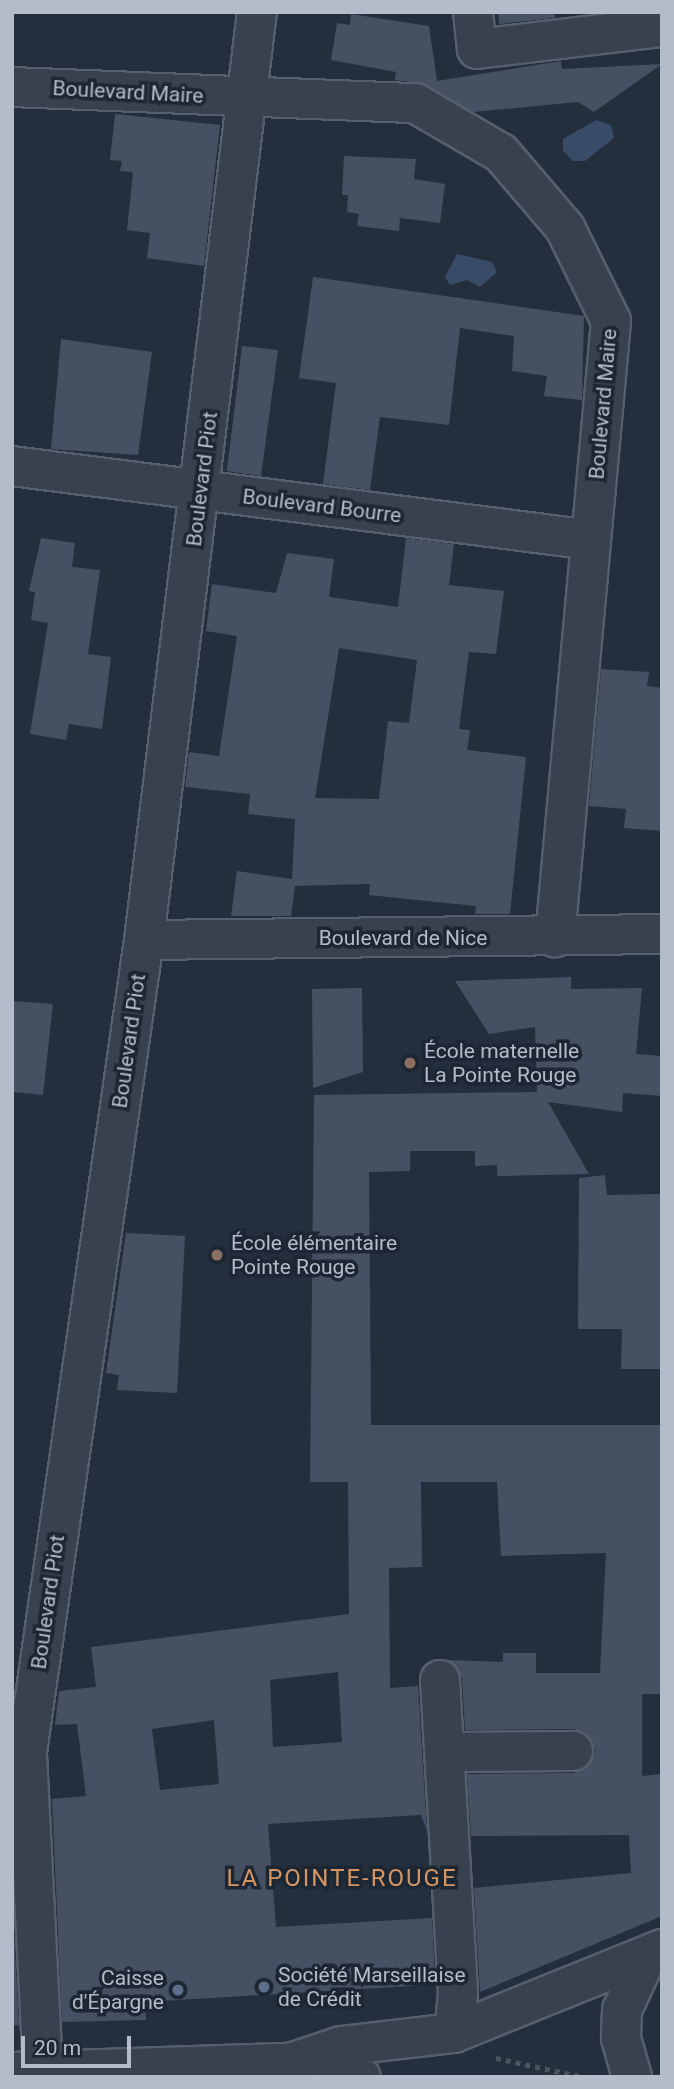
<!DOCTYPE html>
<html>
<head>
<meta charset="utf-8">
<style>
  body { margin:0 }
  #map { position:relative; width:674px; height:2089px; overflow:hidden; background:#242f3e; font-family:Roboto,sans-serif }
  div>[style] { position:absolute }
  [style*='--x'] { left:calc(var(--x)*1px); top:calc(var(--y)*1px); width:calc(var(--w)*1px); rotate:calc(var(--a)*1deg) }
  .water>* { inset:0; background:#394c67 }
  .building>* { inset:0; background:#455162 }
  .path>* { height:4.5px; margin-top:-2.25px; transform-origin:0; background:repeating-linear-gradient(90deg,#44595c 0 5px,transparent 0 10px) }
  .roads { filter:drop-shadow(2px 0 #565f6c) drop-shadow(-2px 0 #565f6c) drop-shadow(0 2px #565f6c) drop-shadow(0 -2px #565f6c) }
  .minor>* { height:38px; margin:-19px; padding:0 19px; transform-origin:19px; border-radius:19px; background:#38414e }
  .dots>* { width:19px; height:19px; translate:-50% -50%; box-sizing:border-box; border:4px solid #1d2633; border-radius:50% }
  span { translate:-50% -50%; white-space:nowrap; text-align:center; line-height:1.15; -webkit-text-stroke:7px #1d2633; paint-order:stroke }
  .street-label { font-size:21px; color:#b4bcc9 }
  .poi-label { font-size:21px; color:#b4bcc9 }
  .left { translate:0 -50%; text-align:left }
  .right { translate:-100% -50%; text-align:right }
  .quarter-label { font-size:24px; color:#d59563; letter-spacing:2px }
  .frame { position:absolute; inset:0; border:14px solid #b4bcc9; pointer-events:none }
  .scale { position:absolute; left:21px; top:2036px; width:110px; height:32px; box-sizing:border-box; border:4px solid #b4bcc9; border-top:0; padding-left:9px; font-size:21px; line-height:24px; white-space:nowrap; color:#b4bcc9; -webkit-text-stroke:5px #1d2633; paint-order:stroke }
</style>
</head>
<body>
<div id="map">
  <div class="water">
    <i style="clip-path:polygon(596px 120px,611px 125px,614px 138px,585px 161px,573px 161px,563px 151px,563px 139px)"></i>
    <i style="clip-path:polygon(457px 254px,492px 262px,497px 272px,480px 287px,467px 280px,450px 285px,445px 277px)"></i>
  </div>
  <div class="building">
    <i style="clip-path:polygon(498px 12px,554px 12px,555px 18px,499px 24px)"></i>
    <i style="clip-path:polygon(351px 14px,429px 26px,437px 81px,561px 61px,562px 69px,662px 64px,594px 112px,578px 102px,473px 112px,425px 84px,395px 80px,396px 72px,331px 60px,337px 23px,350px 25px)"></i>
    <i style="clip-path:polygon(115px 114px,220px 125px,204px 266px,147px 258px,150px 233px,127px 230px,133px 172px,120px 171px,122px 161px,110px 160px)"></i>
    <i style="clip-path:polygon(344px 156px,416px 159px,414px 179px,445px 184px,440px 223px,400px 218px,399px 231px,357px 226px,359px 214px,347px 212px,348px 195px,342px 195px)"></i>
    <i style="clip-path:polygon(313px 277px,584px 316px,582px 400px,544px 396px,547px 376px,512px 371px,514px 336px,460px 328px,449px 425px,380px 417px,370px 490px,323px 484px,336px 383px,299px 378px)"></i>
    <i style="clip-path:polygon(61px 339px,152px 352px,138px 455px,51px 449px)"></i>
    <i style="clip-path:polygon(242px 346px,278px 350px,261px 476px,227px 471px)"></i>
    <i style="clip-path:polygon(41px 538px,75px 543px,72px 567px,100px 570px,88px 654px,111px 657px,102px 729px,69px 724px,66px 740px,30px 734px,48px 623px,31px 620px,35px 592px,29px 591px)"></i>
    <i style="clip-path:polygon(evenodd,406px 538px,454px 544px,449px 585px,504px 591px,496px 654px,469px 652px,459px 729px,470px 730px,467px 750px,526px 757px,510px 914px,475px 914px,476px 906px,369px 895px,370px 884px,295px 886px,291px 916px,231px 916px,237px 871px,292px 879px,295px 819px,248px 814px,250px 794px,185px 787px,189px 752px,219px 756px,237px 636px,206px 631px,212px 584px,276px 593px,287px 553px,334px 559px,329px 597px,398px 607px,406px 538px,339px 648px,417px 660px,409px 723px,388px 721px,379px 799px,315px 798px,339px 648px)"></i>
    <i style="clip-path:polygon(601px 669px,649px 672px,647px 686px,662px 688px,662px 831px,624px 828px,626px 809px,589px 806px)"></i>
    <i style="clip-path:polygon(evenodd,571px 977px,571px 989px,642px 988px,636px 1054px,662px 1056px,662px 1096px,623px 1093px,622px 1112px,548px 1102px,589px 1174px,497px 1176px,497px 1165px,475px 1166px,475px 1151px,410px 1151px,410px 1171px,369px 1172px,371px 1425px,662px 1425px,662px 1694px,642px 1694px,642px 1776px,662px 1774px,662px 1916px,480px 1992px,474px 1888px,631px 1873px,629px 1835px,471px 1836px,467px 1774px,574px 1773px,592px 1762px,595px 1750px,584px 1732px,574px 1729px,465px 1730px,462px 1678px,449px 1660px,503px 1662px,503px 1653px,536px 1653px,536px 1673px,600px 1673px,606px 1553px,501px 1556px,497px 1482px,421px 1482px,422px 1567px,389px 1568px,390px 1688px,418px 1686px,427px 1831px,421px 1815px,268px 1824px,276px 1927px,432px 1918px,435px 1976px,427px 1985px,145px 2002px,146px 2020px,62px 2022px,52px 1799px,86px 1796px,77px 1724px,55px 1725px,59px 1691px,96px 1687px,91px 1647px,349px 1614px,348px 1482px,310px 1482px,314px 1095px,537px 1092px,535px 1027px,489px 1034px,455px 981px,571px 977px,338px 1672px,342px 1742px,273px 1747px,270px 1680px,338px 1672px,571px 977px,214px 1720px,219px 1784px,160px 1790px,152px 1729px,214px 1720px)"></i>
    <i style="clip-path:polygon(362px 988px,363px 1072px,313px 1088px,312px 989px)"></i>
    <i style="clip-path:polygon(12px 1001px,53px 1004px,43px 1095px,12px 1092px)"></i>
    <i style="clip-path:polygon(605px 1175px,607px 1195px,662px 1194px,662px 1369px,621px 1369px,622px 1329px,578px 1329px,579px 1178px)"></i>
    <i style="clip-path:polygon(126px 1233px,185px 1236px,177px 1393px,117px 1390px,119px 1375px,106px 1373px)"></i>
    <i style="clip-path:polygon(12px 1895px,19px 2025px,12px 2026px)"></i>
  </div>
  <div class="path">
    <i style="--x:496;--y:2058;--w:90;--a:12.2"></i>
  </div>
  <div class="roads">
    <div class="minor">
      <i style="--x:473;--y:12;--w:37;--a:84"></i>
      <i style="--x:477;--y:49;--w:186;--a:-6.8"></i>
      <i style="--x:12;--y:87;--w:403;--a:2.3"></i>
      <i style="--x:415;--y:103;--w:99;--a:30.2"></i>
      <i style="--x:501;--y:153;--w:99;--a:49.5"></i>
      <i style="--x:565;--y:228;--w:104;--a:63.7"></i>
      <i style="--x:611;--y:321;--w:619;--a:95.19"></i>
      <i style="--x:12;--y:466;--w:584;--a:7.28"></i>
      <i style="--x:144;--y:940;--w:518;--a:-0.66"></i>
      <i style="--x:440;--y:1680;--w:314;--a:86.7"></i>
      <i style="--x:458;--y:1993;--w:40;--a:95.7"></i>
      <i style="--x:447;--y:1752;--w:126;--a:-0.5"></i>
      <i style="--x:292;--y:2063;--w:70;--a:11.5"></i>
      <i style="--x:43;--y:2071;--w:319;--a:-92.9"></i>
      <i style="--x:27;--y:1752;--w:820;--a:-81.8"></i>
      <i style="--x:144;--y:940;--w:935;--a:-83.06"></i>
      <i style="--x:12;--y:2072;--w:278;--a:-1.9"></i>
      <i style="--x:290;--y:2063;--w:54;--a:-18.4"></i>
      <i style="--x:341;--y:2046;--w:114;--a:-6.6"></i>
      <i style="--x:454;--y:2033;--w:224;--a:-22"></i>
      <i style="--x:632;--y:2077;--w:41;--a:-105.8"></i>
      <i style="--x:621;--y:2038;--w:28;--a:-88"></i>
      <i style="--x:622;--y:2010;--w:60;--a:-65.2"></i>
    </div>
  </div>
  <div class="dots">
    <i style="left:410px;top:1063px;background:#8d6e63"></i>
    <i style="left:217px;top:1255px;background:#8d6e63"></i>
    <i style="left:264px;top:1987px;background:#5c6f8a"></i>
    <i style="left:178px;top:1990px;background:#5c6f8a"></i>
  </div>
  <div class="street-label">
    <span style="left:128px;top:92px;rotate:3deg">Boulevard Maire</span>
    <span style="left:603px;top:404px;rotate:-85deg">Boulevard Maire</span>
    <span style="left:202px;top:479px;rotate:-83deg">Boulevard Piot</span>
    <span style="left:322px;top:506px;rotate:7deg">Boulevard Bourre</span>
    <span style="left:403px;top:938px">Boulevard de Nice</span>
    <span style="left:129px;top:1041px;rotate:-82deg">Boulevard Piot</span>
    <span style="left:48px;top:1602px;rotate:-82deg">Boulevard Piot</span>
  </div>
  <div class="poi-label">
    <span class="left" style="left:424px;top:1063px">École maternelle<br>La Pointe Rouge</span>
    <span class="left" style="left:231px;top:1255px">École élémentaire<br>Pointe Rouge</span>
    <span class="left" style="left:278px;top:1987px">Société Marseillaise<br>de Crédit</span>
    <span class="right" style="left:164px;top:1990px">Caisse<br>d'Épargne</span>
  </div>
  <div class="quarter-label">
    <span style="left:342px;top:1879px">LA POINTE-ROUGE</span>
  </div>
  <div class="frame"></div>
  <div class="scale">20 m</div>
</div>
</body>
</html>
